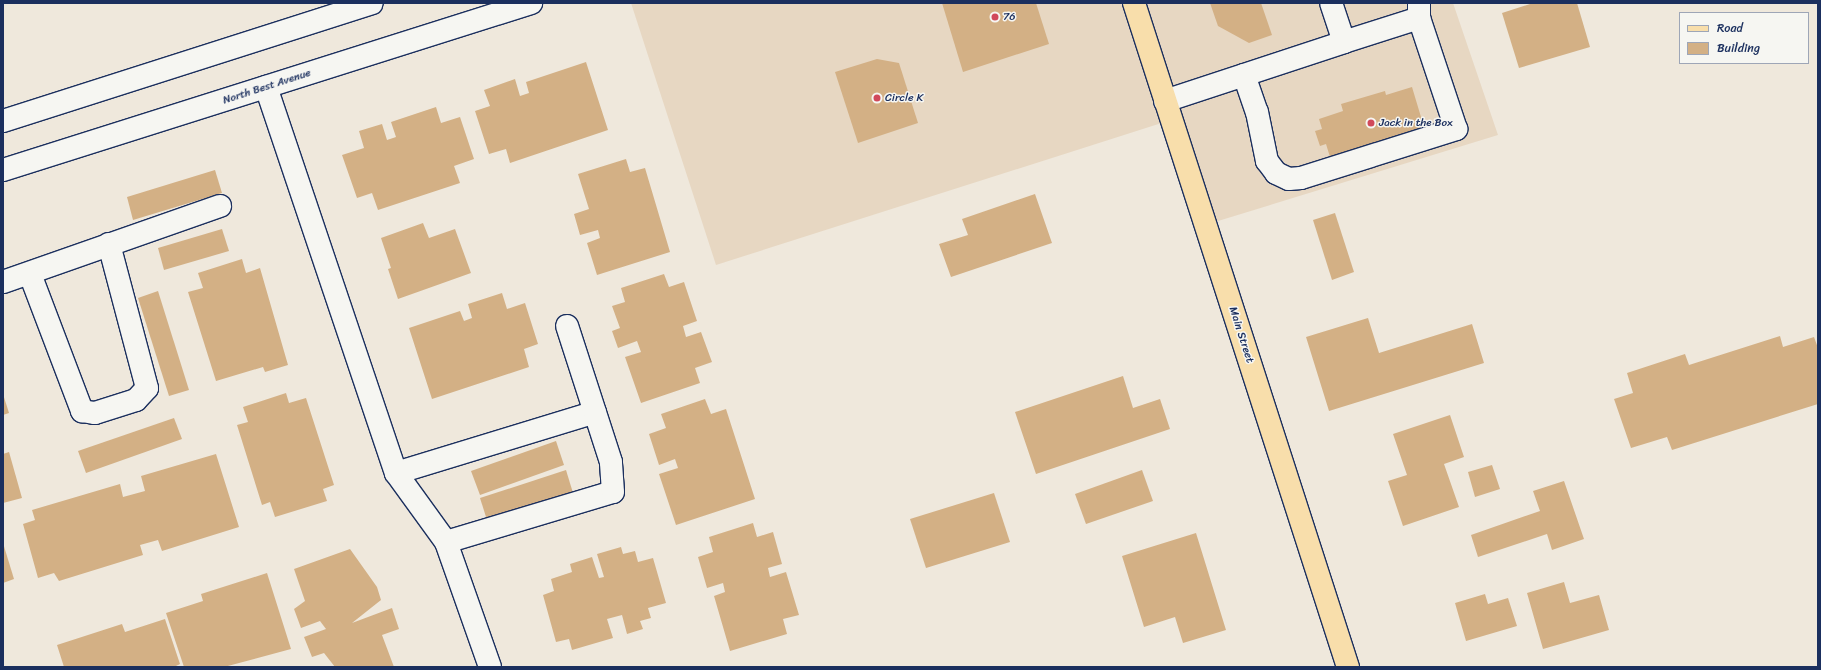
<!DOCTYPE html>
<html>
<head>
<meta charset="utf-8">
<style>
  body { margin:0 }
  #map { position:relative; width:1821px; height:670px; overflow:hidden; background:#efe8dc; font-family:Sriracha,sans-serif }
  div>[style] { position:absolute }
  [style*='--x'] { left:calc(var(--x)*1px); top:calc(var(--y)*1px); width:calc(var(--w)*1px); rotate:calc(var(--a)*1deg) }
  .built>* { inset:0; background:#e7d7c2 }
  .building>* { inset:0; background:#d3b085 }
  .roads { filter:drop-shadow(1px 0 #1b2f5e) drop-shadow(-1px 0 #1b2f5e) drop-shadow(0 1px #1b2f5e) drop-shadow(0 -1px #1b2f5e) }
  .minor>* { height:22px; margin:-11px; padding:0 11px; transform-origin:11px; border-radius:11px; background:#f6f6f2 }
  .major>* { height:22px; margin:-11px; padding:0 11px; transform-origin:11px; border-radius:11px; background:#f8deab }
  .dots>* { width:11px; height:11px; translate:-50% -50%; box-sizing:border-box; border:2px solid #f6f6f2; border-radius:50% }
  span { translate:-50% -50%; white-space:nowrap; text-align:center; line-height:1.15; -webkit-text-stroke:3px #f6f6f2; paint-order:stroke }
  .poi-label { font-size:11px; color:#1b2f5e }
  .left { translate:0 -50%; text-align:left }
  .street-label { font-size:11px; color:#1b2f5e }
  .frame { position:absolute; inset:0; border:4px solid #1b2f5e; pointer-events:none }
  .legend { position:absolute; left:1679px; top:12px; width:130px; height:52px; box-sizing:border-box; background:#f6f6f2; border:1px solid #9ea6b7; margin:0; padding:5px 7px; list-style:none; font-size:12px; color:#1b2f5e }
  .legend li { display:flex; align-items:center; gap:8px; height:20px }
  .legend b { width:20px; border:1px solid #9ea6b7 }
</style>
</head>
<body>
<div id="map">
  <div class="built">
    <i style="clip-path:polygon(631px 3px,1453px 3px,1498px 135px,1205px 225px,1171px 120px,716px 265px)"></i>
  </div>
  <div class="building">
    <i style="clip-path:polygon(942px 3px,1036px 3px,1049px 44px,963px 72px)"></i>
    <i style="clip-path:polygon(1210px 3px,1261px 3px,1272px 35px,1249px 43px,1218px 26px)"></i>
    <i style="clip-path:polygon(1533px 3px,1577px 3px,1590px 47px,1519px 68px,1502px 13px)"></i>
    <i style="clip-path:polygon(877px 59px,899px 63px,918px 123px,858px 143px,835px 72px)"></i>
    <i style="clip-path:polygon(586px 62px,608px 130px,510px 163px,506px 149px,489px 154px,475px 111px,490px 106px,484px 90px,515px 79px,520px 96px,529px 93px,526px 82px)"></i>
    <i style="clip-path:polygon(1412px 87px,1424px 127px,1330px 157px,1326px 144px,1320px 146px,1315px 131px,1322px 129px,1319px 119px,1343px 111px,1341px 104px,1385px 91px,1386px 95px)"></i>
    <i style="clip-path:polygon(436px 107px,441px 123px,460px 117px,474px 159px,454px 166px,460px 183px,378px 210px,372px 193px,357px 198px,342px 155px,364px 148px,359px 131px,382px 124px,387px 140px,396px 137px,391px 122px)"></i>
    <i style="clip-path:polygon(626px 159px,630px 172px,645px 168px,670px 252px,597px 275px,587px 243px,600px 238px,598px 230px,580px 235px,574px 214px,589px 209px,578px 174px)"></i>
    <i style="clip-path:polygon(215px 170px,222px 193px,133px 220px,127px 197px)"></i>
    <i style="clip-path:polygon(1035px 194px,1052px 243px,951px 277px,939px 244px,968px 235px,962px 219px)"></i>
    <i style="clip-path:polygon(1335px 213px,1354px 272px,1332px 280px,1313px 220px)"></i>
    <i style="clip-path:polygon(423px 223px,429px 238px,455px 229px,471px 273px,398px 299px,388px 269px,391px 268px,381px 238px)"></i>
    <i style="clip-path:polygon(222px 229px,229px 251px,164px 270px,158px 248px)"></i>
    <i style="clip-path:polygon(242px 259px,246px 273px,260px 268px,288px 365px,265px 372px,263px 367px,216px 381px,188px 292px,203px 288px,198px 273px)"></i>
    <i style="clip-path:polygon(664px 274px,669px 287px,684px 282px,697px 321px,683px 326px,686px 337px,701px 332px,712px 362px,695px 368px,700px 383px,641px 403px,625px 357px,641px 352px,637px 341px,618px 348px,612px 331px,620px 328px,612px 306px,625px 302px,621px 288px)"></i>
    <i style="clip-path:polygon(158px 291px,189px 390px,169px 396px,138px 298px)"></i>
    <i style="clip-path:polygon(502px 293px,507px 309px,525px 303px,538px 344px,524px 349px,529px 367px,432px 399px,409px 328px,460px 311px,464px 321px,472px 318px,468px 304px)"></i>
    <i style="clip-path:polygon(1368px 318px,1379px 353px,1472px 324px,1484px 363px,1329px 411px,1306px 337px)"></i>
    <i style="clip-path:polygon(1780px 336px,1783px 347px,1814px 337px,1818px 348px,1818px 404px,1672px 450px,1667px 437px,1631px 448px,1614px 399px,1633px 393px,1627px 373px,1685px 354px,1689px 365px)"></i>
    <i style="clip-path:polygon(1123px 376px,1133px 408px,1160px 399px,1170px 429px,1036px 474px,1015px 412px)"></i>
    <i style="clip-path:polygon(286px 393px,289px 403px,306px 398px,334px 485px,323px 489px,327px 501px,275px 517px,270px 502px,262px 505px,237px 425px,248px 422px,243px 407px)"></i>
    <i style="clip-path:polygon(3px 394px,9px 413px,3px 415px)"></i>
    <i style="clip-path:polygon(705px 399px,711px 414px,726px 409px,755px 499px,676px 525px,659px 474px,678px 468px,675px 459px,659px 465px,649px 434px,666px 428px,661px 414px)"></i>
    <i style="clip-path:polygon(1450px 415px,1464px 457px,1444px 464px,1459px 507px,1403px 526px,1388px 481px,1407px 475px,1393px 434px)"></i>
    <i style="clip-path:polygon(174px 418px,182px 439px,86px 473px,78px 451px)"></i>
    <i style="clip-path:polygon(556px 441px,564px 465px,480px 495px,471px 471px)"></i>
    <i style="clip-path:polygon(9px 452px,22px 498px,3px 503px,3px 454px)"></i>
    <i style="clip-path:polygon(216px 454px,239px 527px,162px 551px,158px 540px,140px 545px,143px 555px,59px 581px,54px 573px,38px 578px,23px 524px,35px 520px,32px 510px,120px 484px,123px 497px,145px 491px,141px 476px)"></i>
    <i style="clip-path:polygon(1492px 465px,1500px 489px,1475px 497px,1468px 472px)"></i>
    <i style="clip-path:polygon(566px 470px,573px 493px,487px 520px,480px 498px)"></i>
    <i style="clip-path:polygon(1142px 470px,1153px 501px,1086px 524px,1075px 494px)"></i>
    <i style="clip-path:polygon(1564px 481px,1584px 539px,1552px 550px,1547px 534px,1478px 557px,1471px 535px,1540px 511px,1533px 491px)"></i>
    <i style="clip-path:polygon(994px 493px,1010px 542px,926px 568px,910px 519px)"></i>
    <i style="clip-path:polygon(753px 523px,757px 537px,773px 532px,782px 564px,768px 568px,770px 577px,786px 572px,799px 615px,783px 619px,787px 634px,730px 651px,714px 596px,725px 592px,723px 583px,707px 588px,698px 557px,713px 552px,709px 537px)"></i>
    <i style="clip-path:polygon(1196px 533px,1226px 630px,1183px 643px,1175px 617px,1144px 627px,1122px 556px)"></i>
    <i style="clip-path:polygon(3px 543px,14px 579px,3px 583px)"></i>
    <i style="clip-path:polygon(621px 547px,623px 554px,635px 551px,638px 562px,653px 558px,666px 603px,648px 608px,651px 618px,640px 621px,643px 629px,627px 634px,622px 615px,607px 619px,613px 638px,572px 650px,569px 639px,556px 642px,543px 595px,554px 591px,551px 579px,572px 572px,570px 564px,592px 557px,599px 578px,604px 577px,597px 554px)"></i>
    <i style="clip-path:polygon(350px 549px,377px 587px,381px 600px,352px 623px,392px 608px,399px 629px,382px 635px,394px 667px,335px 667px,324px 653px,312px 657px,304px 637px,326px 629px,320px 621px,301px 628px,294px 609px,305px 601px,294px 569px)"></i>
    <i style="clip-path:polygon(267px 573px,291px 649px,224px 667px,184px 667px,166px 613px,203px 601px,201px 594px)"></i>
    <i style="clip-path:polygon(1564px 582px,1570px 603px,1599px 595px,1609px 630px,1543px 649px,1527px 593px)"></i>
    <i style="clip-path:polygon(1485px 594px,1488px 604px,1508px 598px,1517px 626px,1466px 641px,1455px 603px)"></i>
    <i style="clip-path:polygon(165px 619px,180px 664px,174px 667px,64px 667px,57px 645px,122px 624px,125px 632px)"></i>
  </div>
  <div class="roads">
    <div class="minor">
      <i style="--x:1344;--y:42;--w:79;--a:-17.7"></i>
      <i style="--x:1244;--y:75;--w:39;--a:71"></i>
      <i style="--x:1257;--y:112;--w:50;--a:78.5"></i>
      <i style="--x:1267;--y:161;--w:15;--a:53"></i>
      <i style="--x:1276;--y:173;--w:14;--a:25"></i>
      <i style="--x:1289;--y:179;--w:12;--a:-5"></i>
      <i style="--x:1301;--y:178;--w:163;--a:-17.5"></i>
      <i style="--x:1456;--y:129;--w:117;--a:-108.4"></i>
      <i style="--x:1419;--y:18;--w:15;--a:-90"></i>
      <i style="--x:266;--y:87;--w:407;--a:71.4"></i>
      <i style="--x:396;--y:473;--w:85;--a:54.1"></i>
      <i style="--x:446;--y:542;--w:133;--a:70.6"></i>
      <i style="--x:1165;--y:101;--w:188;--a:-18.2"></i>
      <i style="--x:1344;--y:42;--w:41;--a:-108.4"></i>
      <i style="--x:3;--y:121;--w:387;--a:-17.7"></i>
      <i style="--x:3;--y:170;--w:554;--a:-17.55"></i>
      <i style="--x:30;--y:274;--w:147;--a:69.2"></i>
      <i style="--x:82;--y:411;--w:13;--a:9"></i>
      <i style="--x:95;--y:413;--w:43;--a:-17.6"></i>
      <i style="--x:136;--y:400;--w:16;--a:-47"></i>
      <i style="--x:147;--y:388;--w:149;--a:-104.8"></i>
      <i style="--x:3;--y:282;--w:230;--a:-19.3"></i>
      <i style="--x:396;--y:473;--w:208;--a:-17"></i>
      <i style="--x:446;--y:542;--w:174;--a:-16.7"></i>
      <i style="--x:613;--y:492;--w:30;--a:-94"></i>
      <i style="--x:611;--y:462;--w:143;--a:-107.9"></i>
    </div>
    <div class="major">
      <i style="--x:1134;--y:3;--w:698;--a:72.14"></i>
    </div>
  </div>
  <div class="dots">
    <i style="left:995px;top:17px;background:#d1495b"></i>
    <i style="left:877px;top:98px;background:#d1495b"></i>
    <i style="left:1371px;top:123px;background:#d1495b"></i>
  </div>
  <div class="poi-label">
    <span class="left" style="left:1003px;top:17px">76</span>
    <span class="left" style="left:885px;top:98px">Circle K</span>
    <span class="left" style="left:1379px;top:123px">Jack in the Box</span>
  </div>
  <div class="street-label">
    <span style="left:267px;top:87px;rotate:-18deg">North Best Avenue</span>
    <span style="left:1241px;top:335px;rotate:72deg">Main Street</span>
  </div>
  <div class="frame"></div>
  <ul class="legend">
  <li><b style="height:5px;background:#f8deab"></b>Road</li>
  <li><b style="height:11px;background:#d3b085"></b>Building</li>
  </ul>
</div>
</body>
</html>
